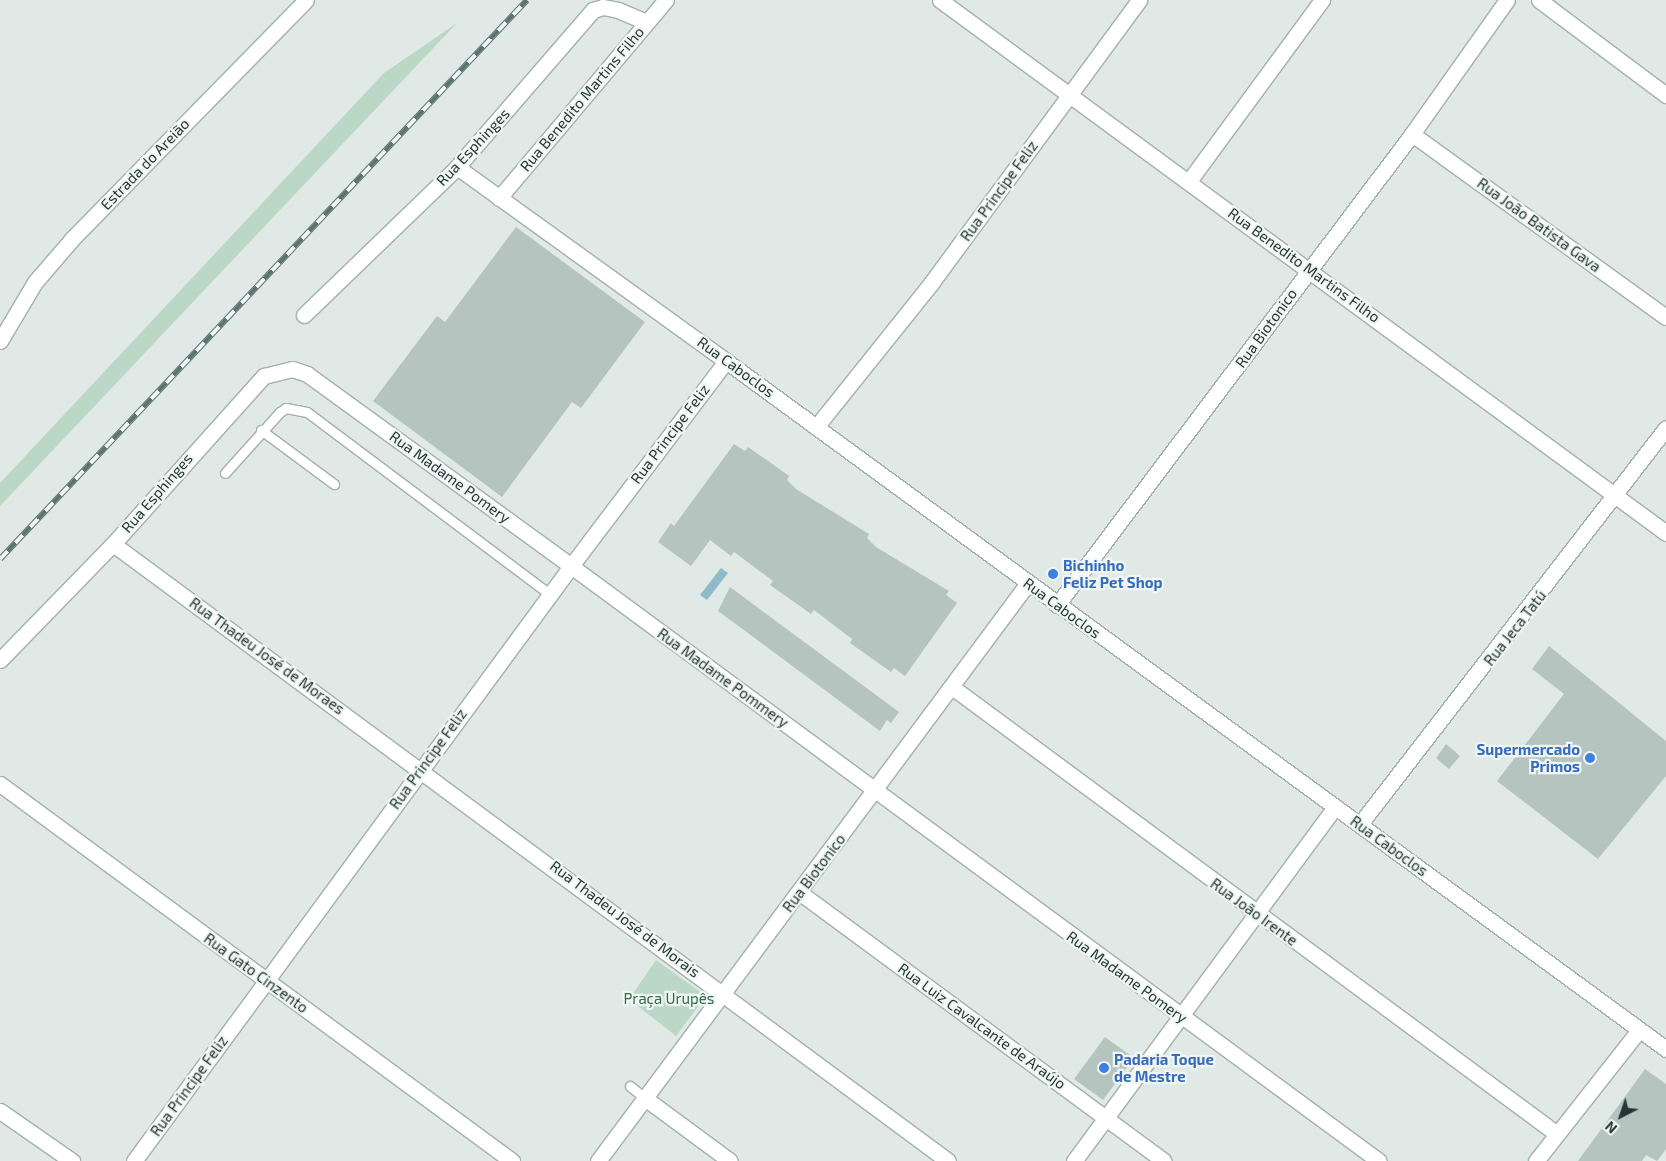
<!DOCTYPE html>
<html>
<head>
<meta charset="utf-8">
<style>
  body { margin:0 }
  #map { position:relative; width:1666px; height:1161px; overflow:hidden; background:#e0e9e6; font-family:"Exo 2",sans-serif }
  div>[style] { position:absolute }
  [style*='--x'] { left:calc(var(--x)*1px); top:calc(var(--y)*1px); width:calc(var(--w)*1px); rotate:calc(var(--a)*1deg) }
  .green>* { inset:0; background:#bbd8c6 }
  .water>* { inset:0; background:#8ebac9 }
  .building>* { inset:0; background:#b6c4bf }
  .roads { filter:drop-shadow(1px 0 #a4b0ad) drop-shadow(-1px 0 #a4b0ad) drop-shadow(0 1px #a4b0ad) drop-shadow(0 -1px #a4b0ad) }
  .service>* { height:9px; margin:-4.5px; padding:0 4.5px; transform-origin:4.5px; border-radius:4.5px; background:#fff }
  .minor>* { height:15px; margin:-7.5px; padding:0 7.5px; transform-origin:7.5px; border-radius:7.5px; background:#fff }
  .tertiary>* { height:15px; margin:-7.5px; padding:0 7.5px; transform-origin:7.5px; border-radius:7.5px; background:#fff }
  .rail>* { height:5.5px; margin-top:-2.75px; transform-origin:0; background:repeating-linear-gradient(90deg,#f0f6f4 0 11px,#5d7370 0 22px); box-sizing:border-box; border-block:1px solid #5d7370 }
  .dots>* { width:14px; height:14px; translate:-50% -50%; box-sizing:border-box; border:2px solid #f0f6f4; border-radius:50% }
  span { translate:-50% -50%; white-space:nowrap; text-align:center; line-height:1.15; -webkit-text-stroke:4.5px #f0f6f4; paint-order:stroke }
  .street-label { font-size:15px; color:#233834 }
  .shop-label { font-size:15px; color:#366cbe; font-weight:700 }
  .left { translate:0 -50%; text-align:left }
  .right { translate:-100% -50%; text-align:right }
  .park-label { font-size:15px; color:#316a4d }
  .north { position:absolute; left:1596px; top:1091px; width:50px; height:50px; -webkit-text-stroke:4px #f0f6f4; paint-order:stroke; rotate:221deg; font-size:14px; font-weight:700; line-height:20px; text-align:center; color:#233834 }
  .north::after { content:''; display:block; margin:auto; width:18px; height:22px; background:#233834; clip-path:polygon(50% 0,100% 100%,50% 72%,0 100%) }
</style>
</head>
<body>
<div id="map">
  <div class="green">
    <i style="clip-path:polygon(457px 23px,0 506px,0 483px,384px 73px)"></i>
    <i style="clip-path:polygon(656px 960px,706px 996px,676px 1036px,629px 999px)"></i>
  </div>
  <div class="water">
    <i style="clip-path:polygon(721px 568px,728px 573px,707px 600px,700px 595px)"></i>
  </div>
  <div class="building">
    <i style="clip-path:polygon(516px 227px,645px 322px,581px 408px,572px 402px,502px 497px,373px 401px,437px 316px,445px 322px)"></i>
    <i style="clip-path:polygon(734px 444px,745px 451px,748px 447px,778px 468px,789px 476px,787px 480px,796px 489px,869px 534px,867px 538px,876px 547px,949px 591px,946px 595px,957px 603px,905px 676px,894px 668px,891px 672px,850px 643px,852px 639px,814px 610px,811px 614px,770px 585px,773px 581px,734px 552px,731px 556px,710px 540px,691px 566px,658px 542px,671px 523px,674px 526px)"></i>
    <i style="clip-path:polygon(730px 587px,899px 712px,891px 723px,887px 720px,880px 731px,718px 611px)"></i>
    <i style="clip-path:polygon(1549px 646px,1666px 741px,1666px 776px,1598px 859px,1497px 781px,1564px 694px,1532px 669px)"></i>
    <i style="clip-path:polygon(1446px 744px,1460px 756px,1449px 769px,1436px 758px)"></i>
    <i style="clip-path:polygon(1105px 1037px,1134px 1058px,1103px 1100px,1074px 1079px)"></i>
    <i style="clip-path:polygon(1645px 1069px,1666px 1084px,1666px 1149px,1657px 1161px,1646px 1155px,1642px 1161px,1578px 1161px)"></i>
  </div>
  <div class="roads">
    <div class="service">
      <i style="--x:261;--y:430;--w:91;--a:36.5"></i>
      <i style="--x:225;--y:473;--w:82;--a:-48"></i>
      <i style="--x:280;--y:412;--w:7;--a:-34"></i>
      <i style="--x:286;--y:408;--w:21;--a:11"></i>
      <i style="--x:307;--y:412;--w:303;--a:36.9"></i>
      <i style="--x:630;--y:1086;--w:21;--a:39"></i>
    </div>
    <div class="minor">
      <i style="--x:940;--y:0;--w:901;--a:36.28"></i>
      <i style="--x:1539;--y:0;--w:159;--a:36.8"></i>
      <i style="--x:1412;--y:134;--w:313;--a:35.8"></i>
      <i style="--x:457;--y:167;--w:332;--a:35.8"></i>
      <i style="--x:1189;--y:181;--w:225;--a:-53.7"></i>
      <i style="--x:499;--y:198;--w:259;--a:-49.9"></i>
      <i style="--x:304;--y:315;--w:213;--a:-44"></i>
      <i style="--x:457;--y:167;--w:208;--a:-49.1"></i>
      <i style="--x:593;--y:10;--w:10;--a:-17"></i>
      <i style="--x:603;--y:7;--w:15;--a:11"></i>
      <i style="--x:618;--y:10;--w:30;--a:23"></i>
      <i style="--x:0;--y:341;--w:69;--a:-59.3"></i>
      <i style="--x:35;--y:282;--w:57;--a:-49.3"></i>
      <i style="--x:72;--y:239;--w:334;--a:-45.6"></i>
      <i style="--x:816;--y:427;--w:186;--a:-51.3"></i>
      <i style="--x:932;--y:282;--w:350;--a:-53.7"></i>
      <i style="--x:113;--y:544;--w:1038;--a:36.46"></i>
      <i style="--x:1057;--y:605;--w:590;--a:-52.99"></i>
      <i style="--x:1412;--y:134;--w:164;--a:-54.7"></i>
      <i style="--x:952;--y:687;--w:752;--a:36.46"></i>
      <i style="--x:0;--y:784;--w:636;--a:36.37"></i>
      <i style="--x:1360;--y:824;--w:500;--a:-52.31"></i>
      <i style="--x:799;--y:892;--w:453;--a:36.4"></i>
      <i style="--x:646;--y:1099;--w:104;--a:36.4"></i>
      <i style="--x:0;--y:1111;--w:88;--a:34.8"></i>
      <i style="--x:134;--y:1161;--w:738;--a:-53.7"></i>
      <i style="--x:571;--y:566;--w:1003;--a:36.37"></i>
      <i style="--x:598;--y:1161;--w:720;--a:-53.35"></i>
      <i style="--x:1074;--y:1161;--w:440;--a:-53.6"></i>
      <i style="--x:1536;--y:1161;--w:167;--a:-51.8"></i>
    </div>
    <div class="tertiary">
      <i style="--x:0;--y:660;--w:162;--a:-45.8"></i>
      <i style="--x:113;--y:544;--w:226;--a:-48.1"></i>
      <i style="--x:264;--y:376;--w:29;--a:-14"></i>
      <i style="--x:292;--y:369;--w:16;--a:18"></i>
      <i style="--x:307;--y:374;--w:326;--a:36"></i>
      <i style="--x:571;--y:566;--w:257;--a:-52.9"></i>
      <i style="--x:726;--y:361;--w:1165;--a:36.2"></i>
    </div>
  </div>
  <div class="rail">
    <i style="--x:0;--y:559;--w:768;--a:-46.69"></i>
  </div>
  <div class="dots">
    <i style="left:1053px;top:574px;background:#3f7fe0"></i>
    <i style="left:1590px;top:758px;background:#3f7fe0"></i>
    <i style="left:1104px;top:1068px;background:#3f7fe0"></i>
  </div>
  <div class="street-label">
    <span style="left:582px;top:99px;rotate:-50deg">Rua Benedito Martins Filho</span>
    <span style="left:473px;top:147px;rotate:-47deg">Rua Esphinges</span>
    <span style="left:145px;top:164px;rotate:-46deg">Estrada do Areião</span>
    <span style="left:999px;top:191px;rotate:-54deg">Rua Principe Feliz</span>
    <span style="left:1539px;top:225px;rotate:36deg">Rua João Batista Gava</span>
    <span style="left:1304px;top:265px;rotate:36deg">Rua Benedito Martins Filho</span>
    <span style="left:1266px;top:328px;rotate:-54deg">Rua Biotonico</span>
    <span style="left:736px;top:367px;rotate:36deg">Rua Caboclos</span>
    <span style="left:670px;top:434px;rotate:-53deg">Rua Principe Feliz</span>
    <span style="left:450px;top:477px;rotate:36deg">Rua Madame Pomery</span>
    <span style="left:157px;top:493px;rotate:-49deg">Rua Esphinges</span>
    <span style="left:1062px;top:608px;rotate:36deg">Rua Caboclos</span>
    <span style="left:1515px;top:628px;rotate:-52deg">Rua Jeca Tatú</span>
    <span style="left:267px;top:656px;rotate:36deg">Rua Thadeu José de Moraes</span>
    <span style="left:723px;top:678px;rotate:36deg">Rua Madame Pommery</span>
    <span style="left:428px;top:759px;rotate:-54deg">Rua Principe Feliz</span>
    <span style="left:1389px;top:846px;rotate:36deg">Rua Caboclos</span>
    <span style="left:814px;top:873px;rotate:-53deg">Rua Biotonico</span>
    <span style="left:1254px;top:912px;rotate:36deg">Rua João Irente</span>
    <span style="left:625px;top:919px;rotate:37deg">Rua Thadeu José de Morais</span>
    <span style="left:256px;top:973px;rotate:36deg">Rua Gato Cinzento</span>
    <span style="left:1127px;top:977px;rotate:36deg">Rua Madame Pomery</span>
    <span style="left:982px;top:1026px;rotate:36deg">Rua Luiz Cavalcante de Araújo</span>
    <span style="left:189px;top:1086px;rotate:-54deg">Rua Principe Feliz</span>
  </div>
  <div class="shop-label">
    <span class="left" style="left:1063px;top:574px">Bichinho<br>Feliz Pet Shop</span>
    <span class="right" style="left:1580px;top:758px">Supermercado<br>Primos</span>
    <span class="left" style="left:1114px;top:1068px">Padaria Toque<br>de Mestre</span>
  </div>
  <div class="park-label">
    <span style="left:669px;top:999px">Praça Urupês</span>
  </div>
  <div class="north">N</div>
</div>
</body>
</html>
